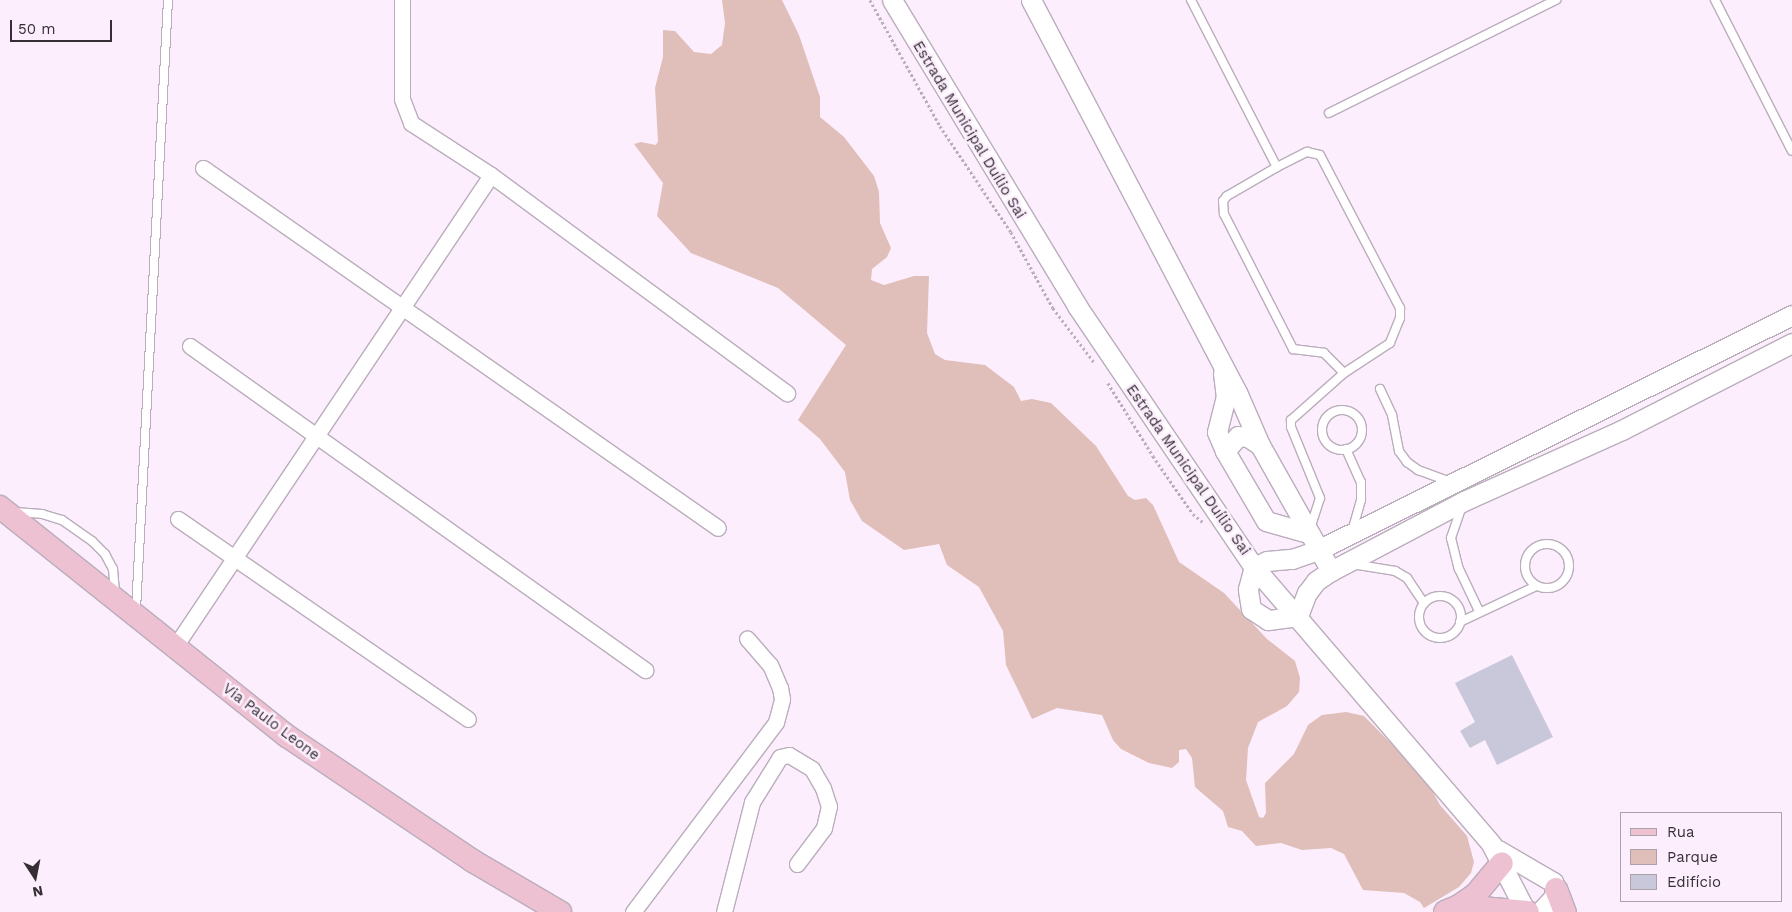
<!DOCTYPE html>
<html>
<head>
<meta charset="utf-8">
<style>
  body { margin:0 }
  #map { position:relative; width:1792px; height:912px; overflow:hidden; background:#fceefd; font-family:"Work Sans",sans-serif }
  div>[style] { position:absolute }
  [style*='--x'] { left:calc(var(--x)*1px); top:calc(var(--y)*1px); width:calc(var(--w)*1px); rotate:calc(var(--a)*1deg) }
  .green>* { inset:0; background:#e0beb9 }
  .building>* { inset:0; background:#c9c8da }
  .path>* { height:2.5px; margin-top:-1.25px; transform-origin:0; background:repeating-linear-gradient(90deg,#b8adb9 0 2.5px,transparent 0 5px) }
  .roads { filter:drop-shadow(1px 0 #baadbc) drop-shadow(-1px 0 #baadbc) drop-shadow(0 1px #baadbc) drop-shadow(0 -1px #baadbc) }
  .service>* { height:8px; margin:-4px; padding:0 4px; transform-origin:4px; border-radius:4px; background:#fff }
  .service>.ring { margin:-4px; padding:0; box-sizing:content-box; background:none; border:8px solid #fff; border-radius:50% }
  .minor>* { height:15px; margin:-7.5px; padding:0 7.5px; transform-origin:7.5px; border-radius:7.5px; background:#fff }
  .tertiary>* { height:19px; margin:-9.5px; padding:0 9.5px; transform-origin:9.5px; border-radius:9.5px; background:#fff }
  .primary>* { height:22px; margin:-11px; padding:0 11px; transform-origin:11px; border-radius:11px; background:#eec1d2 }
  span { translate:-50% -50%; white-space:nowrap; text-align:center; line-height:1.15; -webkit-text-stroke:5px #fceefd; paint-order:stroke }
  .street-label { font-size:15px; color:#352f35 }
  .legend { position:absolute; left:1620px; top:812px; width:162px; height:90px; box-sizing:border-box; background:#fceefd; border:1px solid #aca2ad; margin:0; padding:6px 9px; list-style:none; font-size:15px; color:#352f35 }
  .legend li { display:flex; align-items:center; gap:10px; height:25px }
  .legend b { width:25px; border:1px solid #aca2ad }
  .north { position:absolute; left:10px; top:852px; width:50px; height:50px; -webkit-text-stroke:4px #fceefd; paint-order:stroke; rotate:169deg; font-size:14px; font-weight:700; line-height:20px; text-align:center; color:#352f35 }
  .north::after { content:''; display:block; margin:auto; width:18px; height:22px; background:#352f35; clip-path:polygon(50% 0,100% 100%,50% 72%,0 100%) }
  .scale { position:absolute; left:10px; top:20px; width:102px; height:22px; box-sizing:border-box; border:2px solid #352f35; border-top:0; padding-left:6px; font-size:15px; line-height:18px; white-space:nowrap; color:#352f35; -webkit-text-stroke:4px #fceefd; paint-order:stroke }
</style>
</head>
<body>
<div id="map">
  <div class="green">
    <i style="clip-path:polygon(722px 0,782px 0,799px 35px,820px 97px,820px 117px,844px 137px,874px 176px,879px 192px,880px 223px,891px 248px,887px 257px,872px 269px,871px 280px,884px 285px,914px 276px,929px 276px,927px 333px,935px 354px,945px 360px,985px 365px,1014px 387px,1021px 401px,1032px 399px,1051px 403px,1096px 446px,1128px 496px,1135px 500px,1146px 498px,1153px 505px,1179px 562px,1224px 593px,1267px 639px,1295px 661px,1300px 678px,1299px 692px,1287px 706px,1258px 722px,1248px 748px,1246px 780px,1259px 817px,1263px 818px,1266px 813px,1265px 783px,1294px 754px,1308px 725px,1322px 715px,1346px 712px,1364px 716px,1425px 778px,1440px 805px,1467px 836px,1474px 862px,1471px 873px,1459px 887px,1424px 908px,1420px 902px,1404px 893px,1363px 890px,1344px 854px,1331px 848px,1302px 850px,1281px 843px,1256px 846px,1242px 831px,1228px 827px,1223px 811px,1195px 787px,1192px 758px,1186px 749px,1179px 750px,1179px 762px,1172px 768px,1149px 763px,1121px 749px,1113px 740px,1102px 715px,1057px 708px,1032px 719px,1006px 665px,1003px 631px,979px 587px,947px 565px,939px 544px,904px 550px,862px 521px,850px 500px,845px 472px,820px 439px,798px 420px,846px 345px,778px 288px,691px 253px,657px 216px,663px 183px,634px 144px,641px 142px,656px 145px,658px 141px,655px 88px,663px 57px,663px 30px,675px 31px,694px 52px,711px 54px,722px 45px,725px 23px)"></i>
  </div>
  <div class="building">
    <i style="clip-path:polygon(1512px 655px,1553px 737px,1497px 765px,1485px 740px,1470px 748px,1460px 731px,1475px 722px,1455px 683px)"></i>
  </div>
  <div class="path">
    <i style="--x:870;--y:0;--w:144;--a:60.9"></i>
    <i style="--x:940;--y:126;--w:128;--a:56.2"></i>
    <i style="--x:1011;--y:232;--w:87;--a:61.1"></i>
    <i style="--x:1053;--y:308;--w:68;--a:52.8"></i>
    <i style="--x:1108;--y:383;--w:86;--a:58.3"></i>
    <i style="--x:1153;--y:456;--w:70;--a:55.4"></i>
    <i style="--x:1193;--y:514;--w:13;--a:39"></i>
  </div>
  <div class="roads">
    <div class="service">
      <i style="--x:1191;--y:0;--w:188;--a:62.8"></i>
      <i style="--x:1277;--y:167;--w:34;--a:-27"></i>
      <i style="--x:1307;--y:152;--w:13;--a:13"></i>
      <i style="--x:1320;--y:155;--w:173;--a:62.4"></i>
      <i style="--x:1400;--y:308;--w:10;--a:90"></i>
      <i style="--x:1400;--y:318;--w:27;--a:112"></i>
      <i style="--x:1390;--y:343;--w:55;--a:146.9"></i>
      <i style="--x:1344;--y:373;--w:71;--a:138.4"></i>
      <i style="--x:1291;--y:420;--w:7;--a:90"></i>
      <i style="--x:1291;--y:427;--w:77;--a:67.8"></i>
      <i style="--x:1320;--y:498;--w:32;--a:108"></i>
      <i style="--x:1715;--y:0;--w:169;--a:63"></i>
      <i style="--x:1329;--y:113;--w:254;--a:-26.5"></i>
      <i style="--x:1277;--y:167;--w:58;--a:149.9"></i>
      <i style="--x:1227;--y:196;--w:6;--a:129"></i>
      <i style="--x:1223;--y:201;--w:13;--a:86"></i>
      <i style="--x:1224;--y:214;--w:152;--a:62.9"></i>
      <i style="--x:1293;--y:349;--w:31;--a:7"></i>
      <i style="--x:1324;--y:353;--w:28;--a:45"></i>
      <i style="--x:1380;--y:389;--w:29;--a:65"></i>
      <i style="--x:1392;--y:415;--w:37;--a:79"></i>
      <i style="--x:1399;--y:451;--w:14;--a:54"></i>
      <i style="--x:1407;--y:462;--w:14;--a:36"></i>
      <i style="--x:1418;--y:470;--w:35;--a:20"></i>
      <i class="ring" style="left:1322px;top:410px;width:32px;height:32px"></i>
      <i style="--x:1346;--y:449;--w:36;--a:66"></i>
      <i style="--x:1361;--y:482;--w:18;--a:90"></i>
      <i style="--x:1361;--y:500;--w:32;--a:106"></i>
      <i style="--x:1462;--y:506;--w:34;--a:109"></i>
      <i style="--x:1451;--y:538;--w:32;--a:76"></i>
      <i style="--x:1459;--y:569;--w:47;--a:64.5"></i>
      <i style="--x:15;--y:512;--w:27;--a:4"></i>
      <i style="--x:42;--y:514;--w:21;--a:17"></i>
      <i style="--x:62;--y:520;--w:37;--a:35"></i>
      <i style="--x:92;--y:541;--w:18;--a:45"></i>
      <i style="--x:105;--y:554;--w:17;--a:62"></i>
      <i style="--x:113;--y:569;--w:24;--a:85"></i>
      <i class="ring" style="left:1525px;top:544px;width:36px;height:36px"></i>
      <i style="--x:1352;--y:564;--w:44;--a:9.2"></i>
      <i style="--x:1395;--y:571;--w:14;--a:30"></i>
      <i style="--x:1407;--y:578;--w:30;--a:56"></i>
      <i class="ring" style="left:1419px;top:596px;width:34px;height:34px"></i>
      <i style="--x:136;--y:610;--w:611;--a:-87"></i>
      <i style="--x:1460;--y:622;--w:84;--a:-25.3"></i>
    </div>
    <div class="minor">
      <i style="--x:402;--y:0;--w:99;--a:90"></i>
      <i style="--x:402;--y:99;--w:26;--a:69"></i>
      <i style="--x:411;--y:123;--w:95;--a:33"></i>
      <i style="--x:491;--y:175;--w:368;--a:36.4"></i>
      <i style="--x:203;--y:168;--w:628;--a:34.95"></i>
      <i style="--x:190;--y:346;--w:559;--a:35.45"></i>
      <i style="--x:178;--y:519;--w:352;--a:34.6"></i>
      <i style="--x:174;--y:648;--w:569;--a:-56.17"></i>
      <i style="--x:633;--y:912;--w:238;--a:-53"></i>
      <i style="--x:776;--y:722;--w:24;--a:-75"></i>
      <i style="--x:782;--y:699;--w:11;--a:-100"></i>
      <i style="--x:780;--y:688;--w:25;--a:-113"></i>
      <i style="--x:770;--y:665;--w:35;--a:-131"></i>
      <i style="--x:724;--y:912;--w:114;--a:-75.7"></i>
      <i style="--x:752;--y:802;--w:53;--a:-58.1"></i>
      <i style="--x:780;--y:757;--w:9;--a:-13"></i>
      <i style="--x:789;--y:755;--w:27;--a:31"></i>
      <i style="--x:812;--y:769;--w:22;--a:60"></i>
      <i style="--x:823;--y:788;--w:19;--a:72"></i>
      <i style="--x:829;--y:806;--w:23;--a:103"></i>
      <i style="--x:824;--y:828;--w:45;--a:126.9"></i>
    </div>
    <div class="tertiary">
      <i style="--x:892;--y:0;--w:358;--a:58.8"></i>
      <i style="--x:1077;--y:306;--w:315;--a:55.9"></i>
      <i style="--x:1254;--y:567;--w:365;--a:49.4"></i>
      <i style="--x:1491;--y:844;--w:74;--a:62.7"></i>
      <i style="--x:1031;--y:0;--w:443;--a:62.3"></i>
      <i style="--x:1237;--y:392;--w:58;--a:66.5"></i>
      <i style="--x:1260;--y:445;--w:145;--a:60.6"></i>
      <i style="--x:1223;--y:373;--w:23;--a:83"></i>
      <i style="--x:1226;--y:396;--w:37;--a:104"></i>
      <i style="--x:1217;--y:432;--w:21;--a:67"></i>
      <i style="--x:1225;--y:451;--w:81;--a:59.6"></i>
      <i style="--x:1266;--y:521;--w:44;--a:15.9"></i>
      <i style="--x:1225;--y:451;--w:20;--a:-49"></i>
      <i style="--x:1238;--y:436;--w:10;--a:6"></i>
      <i style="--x:1248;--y:437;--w:14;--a:34"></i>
      <i style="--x:1298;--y:616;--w:30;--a:172"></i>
      <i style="--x:1268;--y:620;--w:20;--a:-147"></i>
      <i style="--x:1251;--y:609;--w:20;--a:-99"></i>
      <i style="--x:1248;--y:589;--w:23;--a:-75"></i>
      <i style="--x:1254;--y:567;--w:14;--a:-25"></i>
      <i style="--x:1267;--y:561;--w:25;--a:-5"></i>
      <i style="--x:1292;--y:559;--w:28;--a:-19"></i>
      <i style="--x:1318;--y:550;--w:529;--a:-26.37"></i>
      <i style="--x:1298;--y:616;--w:25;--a:-69"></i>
      <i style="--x:1307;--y:593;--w:15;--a:-53"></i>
      <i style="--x:1316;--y:581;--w:18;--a:-34"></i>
      <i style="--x:1331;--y:571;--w:150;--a:-27.8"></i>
      <i style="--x:1464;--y:501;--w:173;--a:-24.2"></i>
      <i style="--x:1622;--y:430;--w:191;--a:-27.1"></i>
      <i style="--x:1498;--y:850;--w:64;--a:30.2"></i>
      <i style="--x:1553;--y:882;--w:8;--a:67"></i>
      <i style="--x:1556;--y:889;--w:9;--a:108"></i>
      <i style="--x:1553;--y:898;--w:19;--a:133"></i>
    </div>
    <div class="primary">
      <i style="--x:0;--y:507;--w:367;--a:38.6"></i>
      <i style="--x:287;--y:736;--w:224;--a:33.9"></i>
      <i style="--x:473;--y:861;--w:101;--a:30.4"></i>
      <i style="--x:1556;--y:889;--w:25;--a:69"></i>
      <i style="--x:1459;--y:906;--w:21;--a:-35"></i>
      <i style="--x:1476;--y:894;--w:40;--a:-50"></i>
      <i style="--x:1445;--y:912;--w:15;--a:-23"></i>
      <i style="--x:1459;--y:906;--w:69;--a:5"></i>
    </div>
  </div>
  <div class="street-label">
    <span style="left:969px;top:130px;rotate:59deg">Estrada Municipal Duílio Sai</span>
    <span style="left:1188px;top:470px;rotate:55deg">Estrada Municipal Duílio Sai</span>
    <span style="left:271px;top:722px;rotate:37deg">Via Paulo Leone</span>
  </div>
  <ul class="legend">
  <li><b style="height:6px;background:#eec1d2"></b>Rua</li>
  <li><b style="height:14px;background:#e0beb9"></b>Parque</li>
  <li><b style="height:14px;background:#c9c8da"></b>Edifício</li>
  </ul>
  <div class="north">N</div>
  <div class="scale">50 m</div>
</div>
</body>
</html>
